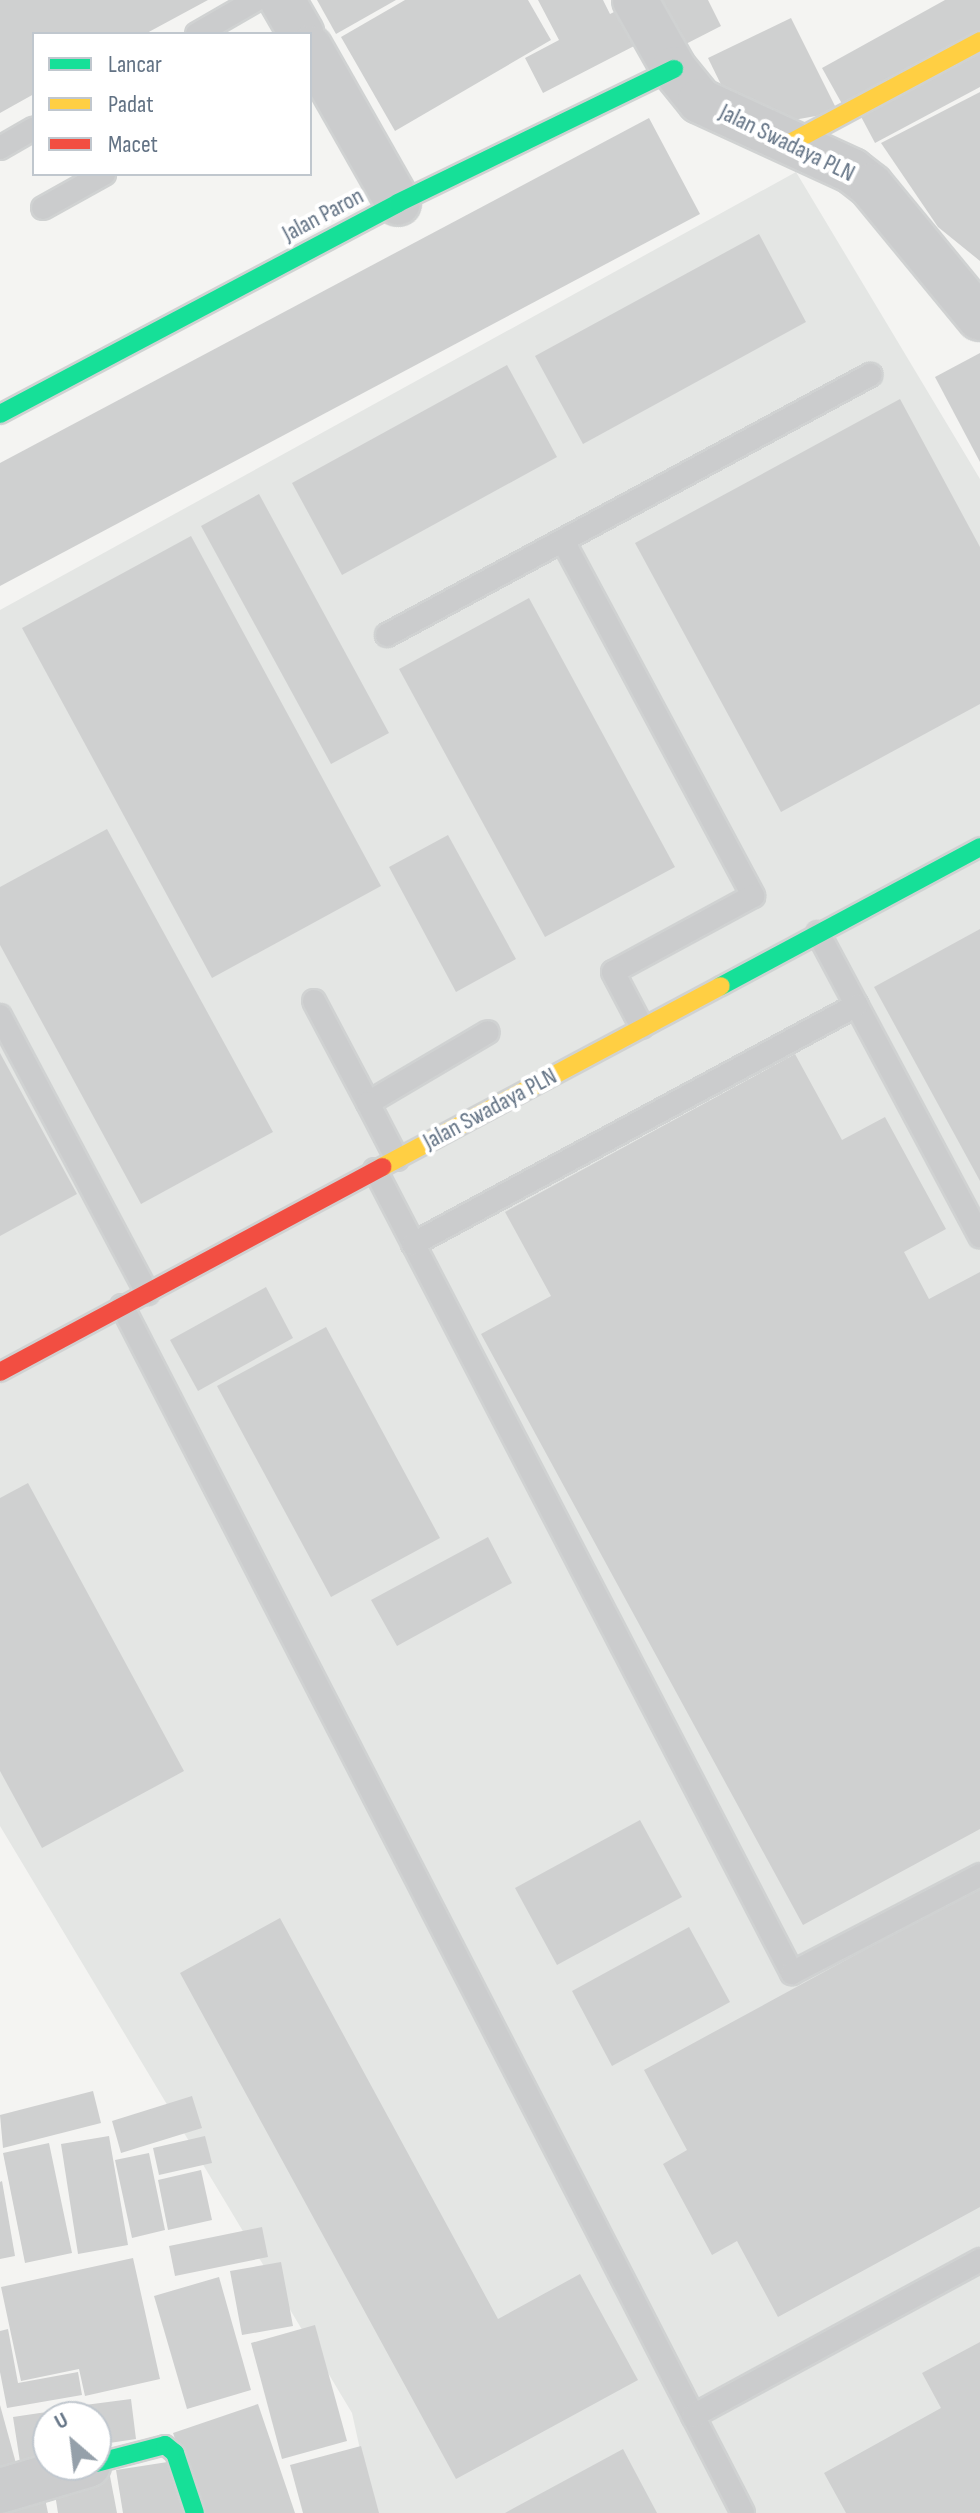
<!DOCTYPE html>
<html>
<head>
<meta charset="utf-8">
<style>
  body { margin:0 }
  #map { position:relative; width:980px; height:2513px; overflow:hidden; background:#f4f4f2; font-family:"Sofia Sans Condensed",sans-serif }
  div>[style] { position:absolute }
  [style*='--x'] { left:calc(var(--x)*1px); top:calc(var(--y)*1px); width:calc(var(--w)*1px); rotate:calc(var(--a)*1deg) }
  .built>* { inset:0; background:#e4e6e4 }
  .building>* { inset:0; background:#cfd0d0 }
  .roads { filter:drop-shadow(2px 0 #d0d2d2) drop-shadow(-2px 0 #d0d2d2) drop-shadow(0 2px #d0d2d2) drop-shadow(0 -2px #d0d2d2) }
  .lane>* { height:22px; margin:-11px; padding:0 11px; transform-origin:11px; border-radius:11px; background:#cbcccd }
  .street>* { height:44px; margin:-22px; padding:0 22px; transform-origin:22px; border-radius:22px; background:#cbcccd }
  .fast>* { height:18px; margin:-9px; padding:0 9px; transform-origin:9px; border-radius:9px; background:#16e098 }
  .slow>* { height:18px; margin:-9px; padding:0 9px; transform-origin:9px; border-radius:9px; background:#ffcf43 }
  .jam>* { height:18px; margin:-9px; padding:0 9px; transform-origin:9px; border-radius:9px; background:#f24e42 }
  span { translate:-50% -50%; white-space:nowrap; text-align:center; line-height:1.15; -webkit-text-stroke:8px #fff; paint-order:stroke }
  .street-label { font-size:24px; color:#627284 }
  .legend { position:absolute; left:32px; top:32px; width:280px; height:144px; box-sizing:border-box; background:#fff; border:2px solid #c0c7ce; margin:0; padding:10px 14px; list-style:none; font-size:24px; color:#627284 }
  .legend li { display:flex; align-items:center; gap:16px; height:40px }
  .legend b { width:40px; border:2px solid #c0c7ce }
  .north { position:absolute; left:32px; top:2401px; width:80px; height:80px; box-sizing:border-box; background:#fff; border:2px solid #c0c7ce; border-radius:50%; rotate:332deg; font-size:22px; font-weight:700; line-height:32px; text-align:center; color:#627284 }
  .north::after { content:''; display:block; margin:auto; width:28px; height:36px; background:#95a0aa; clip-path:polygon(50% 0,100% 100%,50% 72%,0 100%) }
</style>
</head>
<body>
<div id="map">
  <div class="built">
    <i style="clip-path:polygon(796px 172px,980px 479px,980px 2513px,374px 2513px,352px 2413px,0 1826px,0 610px)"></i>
  </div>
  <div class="building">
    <i style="clip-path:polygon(0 0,208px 0,145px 34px,34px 34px,34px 94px,0 113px)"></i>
    <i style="clip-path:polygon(317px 0,396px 0,336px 34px)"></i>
    <i style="clip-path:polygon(405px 0,528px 0,551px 40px,395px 131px,341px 37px)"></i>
    <i style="clip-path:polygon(538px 0,603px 0,610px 14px,620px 9px,638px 44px,543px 93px,525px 58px,559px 40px)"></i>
    <i style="clip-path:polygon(654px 0,708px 0,721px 26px,678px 48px)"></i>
    <i style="clip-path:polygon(945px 0,980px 0,980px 36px,846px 111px,822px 68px)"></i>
    <i style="clip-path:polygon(791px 18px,838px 112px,788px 121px,731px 105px,708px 58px)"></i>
    <i style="clip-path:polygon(980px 46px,980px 87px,875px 143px,858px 111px)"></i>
    <i style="clip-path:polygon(980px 92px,980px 261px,938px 227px,881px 143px)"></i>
    <i style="clip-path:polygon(649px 118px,700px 214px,0 586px,0 463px)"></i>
    <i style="clip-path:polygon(759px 234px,806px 322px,583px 444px,535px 356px)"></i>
    <i style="clip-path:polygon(980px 353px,980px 462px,935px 377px)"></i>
    <i style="clip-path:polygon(507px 365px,557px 457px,342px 575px,292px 483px)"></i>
    <i style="clip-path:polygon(900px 399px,980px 547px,980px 704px,781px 812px,635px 543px)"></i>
    <i style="clip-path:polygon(259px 494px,389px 733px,331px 764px,201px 526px)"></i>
    <i style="clip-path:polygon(191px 536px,381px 886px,212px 978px,22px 628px)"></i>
    <i style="clip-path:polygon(529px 598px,675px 867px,545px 937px,399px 669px)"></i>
    <i style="clip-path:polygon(107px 829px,273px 1132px,141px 1204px,0 945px,0 887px)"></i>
    <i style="clip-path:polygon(448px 835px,516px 959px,456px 992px,389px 867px)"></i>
    <i style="clip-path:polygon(980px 929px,980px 1181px,874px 987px)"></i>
    <i style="clip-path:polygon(0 1053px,77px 1194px,0 1236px)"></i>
    <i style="clip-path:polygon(795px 1054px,842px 1140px,885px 1117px,946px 1229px,904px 1252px,929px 1299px,980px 1272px,980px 1829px,803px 1925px,481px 1334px,551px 1296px,505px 1212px)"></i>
    <i style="clip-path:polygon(266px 1287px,293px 1338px,198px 1391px,170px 1340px)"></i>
    <i style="clip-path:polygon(326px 1327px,440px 1538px,331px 1597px,217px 1386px)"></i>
    <i style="clip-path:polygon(28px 1483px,184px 1771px,42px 1848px,0 1771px,0 1498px)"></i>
    <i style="clip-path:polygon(488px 1537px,512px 1583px,397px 1646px,371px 1600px)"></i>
    <i style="clip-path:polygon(640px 1820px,682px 1897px,557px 1965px,515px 1888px)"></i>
    <i style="clip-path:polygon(980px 1887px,980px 2207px,778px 2317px,737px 2241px,712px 2255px,663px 2164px,687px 2150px,644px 2070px)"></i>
    <i style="clip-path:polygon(280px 1918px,498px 2319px,580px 2274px,638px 2380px,456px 2479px,180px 1973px)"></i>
    <i style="clip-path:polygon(689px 1927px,730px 2002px,612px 2066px,572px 1991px)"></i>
    <i style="clip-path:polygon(93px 2091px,101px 2123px,3px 2148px,0 2115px)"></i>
    <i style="clip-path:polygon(192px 2096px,202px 2128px,121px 2153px,112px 2121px)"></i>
    <i style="clip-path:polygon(109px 2136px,128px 2245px,78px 2254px,61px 2144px)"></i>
    <i style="clip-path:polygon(205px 2136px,212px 2163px,159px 2175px,153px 2148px)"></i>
    <i style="clip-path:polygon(49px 2143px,72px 2253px,25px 2263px,3px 2153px)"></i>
    <i style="clip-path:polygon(149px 2153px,165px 2230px,132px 2238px,115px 2160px)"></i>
    <i style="clip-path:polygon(201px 2170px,212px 2220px,168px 2230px,158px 2180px)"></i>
    <i style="clip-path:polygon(2px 2181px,15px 2256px,0 2259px,0 2182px)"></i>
    <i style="clip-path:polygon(262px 2227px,268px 2257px,175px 2276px,169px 2246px)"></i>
    <i style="clip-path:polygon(133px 2258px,160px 2379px,85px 2396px,79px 2369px,21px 2381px,1px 2287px)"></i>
    <i style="clip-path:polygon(281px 2262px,293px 2326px,242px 2335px,230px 2271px)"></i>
    <i style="clip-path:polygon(219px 2277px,251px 2390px,187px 2409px,154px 2296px)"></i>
    <i style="clip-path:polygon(315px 2325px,347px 2441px,282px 2459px,251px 2343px)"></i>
    <i style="clip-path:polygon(8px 2329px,18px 2383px,78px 2372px,82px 2395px,7px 2408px,0 2372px,0 2331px)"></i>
    <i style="clip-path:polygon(980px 2342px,980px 2513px,846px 2513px,824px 2473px,941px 2408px,922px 2373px)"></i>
    <i style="clip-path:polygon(131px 2399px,136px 2439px,96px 2445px,96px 2417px,63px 2417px,62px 2408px)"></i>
    <i style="clip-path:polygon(258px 2404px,295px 2513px,201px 2513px,173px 2433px)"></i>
    <i style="clip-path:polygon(0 2405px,17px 2467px,0 2472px)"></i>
    <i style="clip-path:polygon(60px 2410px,61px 2417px,48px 2417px,48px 2458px,20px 2462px,13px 2417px)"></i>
    <i style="clip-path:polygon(361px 2446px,379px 2513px,303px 2513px,290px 2465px)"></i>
    <i style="clip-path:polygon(623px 2449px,657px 2513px,505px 2513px)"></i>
    <i style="clip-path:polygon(174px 2461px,184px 2513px,123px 2513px,116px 2470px)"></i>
    <i style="clip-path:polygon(110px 2476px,117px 2513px,58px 2513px,54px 2488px)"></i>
    <i style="clip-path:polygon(43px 2489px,48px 2513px,0 2513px,0 2498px)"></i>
  </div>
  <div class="roads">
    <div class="lane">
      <i style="--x:197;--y:34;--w:68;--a:-30"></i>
      <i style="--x:0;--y:148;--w:39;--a:-30"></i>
      <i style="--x:43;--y:208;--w:70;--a:-29.1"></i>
      <i style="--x:563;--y:541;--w:403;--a:61.8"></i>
      <i style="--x:753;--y:896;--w:159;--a:151.5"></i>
      <i style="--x:613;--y:972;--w:62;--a:62.2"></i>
      <i style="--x:387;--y:635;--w:549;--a:-28.29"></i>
      <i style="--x:818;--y:933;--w:344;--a:61.9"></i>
      <i style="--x:314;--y:1001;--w:115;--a:62.1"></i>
      <i style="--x:368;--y:1103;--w:139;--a:-30.6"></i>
      <i style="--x:0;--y:1016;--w:314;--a:62"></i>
      <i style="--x:368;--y:1103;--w:63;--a:62.6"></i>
      <i style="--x:375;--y:1170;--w:905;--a:62.56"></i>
      <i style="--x:792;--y:1973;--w:212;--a:-27.5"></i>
      <i style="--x:413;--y:1244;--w:504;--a:-28.29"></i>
      <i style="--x:122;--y:1306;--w:1357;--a:62.77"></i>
      <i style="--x:693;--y:2416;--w:327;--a:-28.5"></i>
    </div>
    <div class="street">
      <i style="--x:282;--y:0;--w:39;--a:60"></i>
      <i style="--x:635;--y:0;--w:79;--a:60.5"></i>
      <i style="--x:674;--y:69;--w:41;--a:50.9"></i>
      <i style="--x:700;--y:101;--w:167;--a:24.7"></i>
      <i style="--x:852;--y:171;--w:24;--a:38"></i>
      <i style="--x:871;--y:186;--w:171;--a:50.5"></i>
      <i style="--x:310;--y:48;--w:178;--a:60.4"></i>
      <i style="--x:0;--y:2491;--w:92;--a:-16.5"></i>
    </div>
    <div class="fast">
      <i style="--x:0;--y:414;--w:450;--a:-27.9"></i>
      <i style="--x:398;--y:203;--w:307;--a:-25.9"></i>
      <i style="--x:721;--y:986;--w:294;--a:-28.2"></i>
      <i style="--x:96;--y:2463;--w:71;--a:-14.6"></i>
      <i style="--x:165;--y:2445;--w:13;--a:39"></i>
      <i style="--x:175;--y:2453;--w:63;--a:71.6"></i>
    </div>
    <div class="slow">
      <i style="--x:792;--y:142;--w:213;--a:-28.2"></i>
      <i style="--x:382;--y:1167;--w:384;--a:-28.1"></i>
    </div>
    <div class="jam">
      <i style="--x:0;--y:1372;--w:434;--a:-28.2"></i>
    </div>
  </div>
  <div class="street-label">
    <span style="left:787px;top:143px;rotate:26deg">Jalan Swadaya PLN</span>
    <span style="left:323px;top:215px;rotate:-28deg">Jalan Paron</span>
    <span style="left:490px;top:1109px;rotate:-28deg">Jalan Swadaya PLN</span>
  </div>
  <ul class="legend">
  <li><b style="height:10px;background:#16e098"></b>Lancar</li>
  <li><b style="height:10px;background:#ffcf43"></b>Padat</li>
  <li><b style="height:10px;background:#f24e42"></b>Macet</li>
  </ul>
  <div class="north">U</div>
</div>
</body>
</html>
